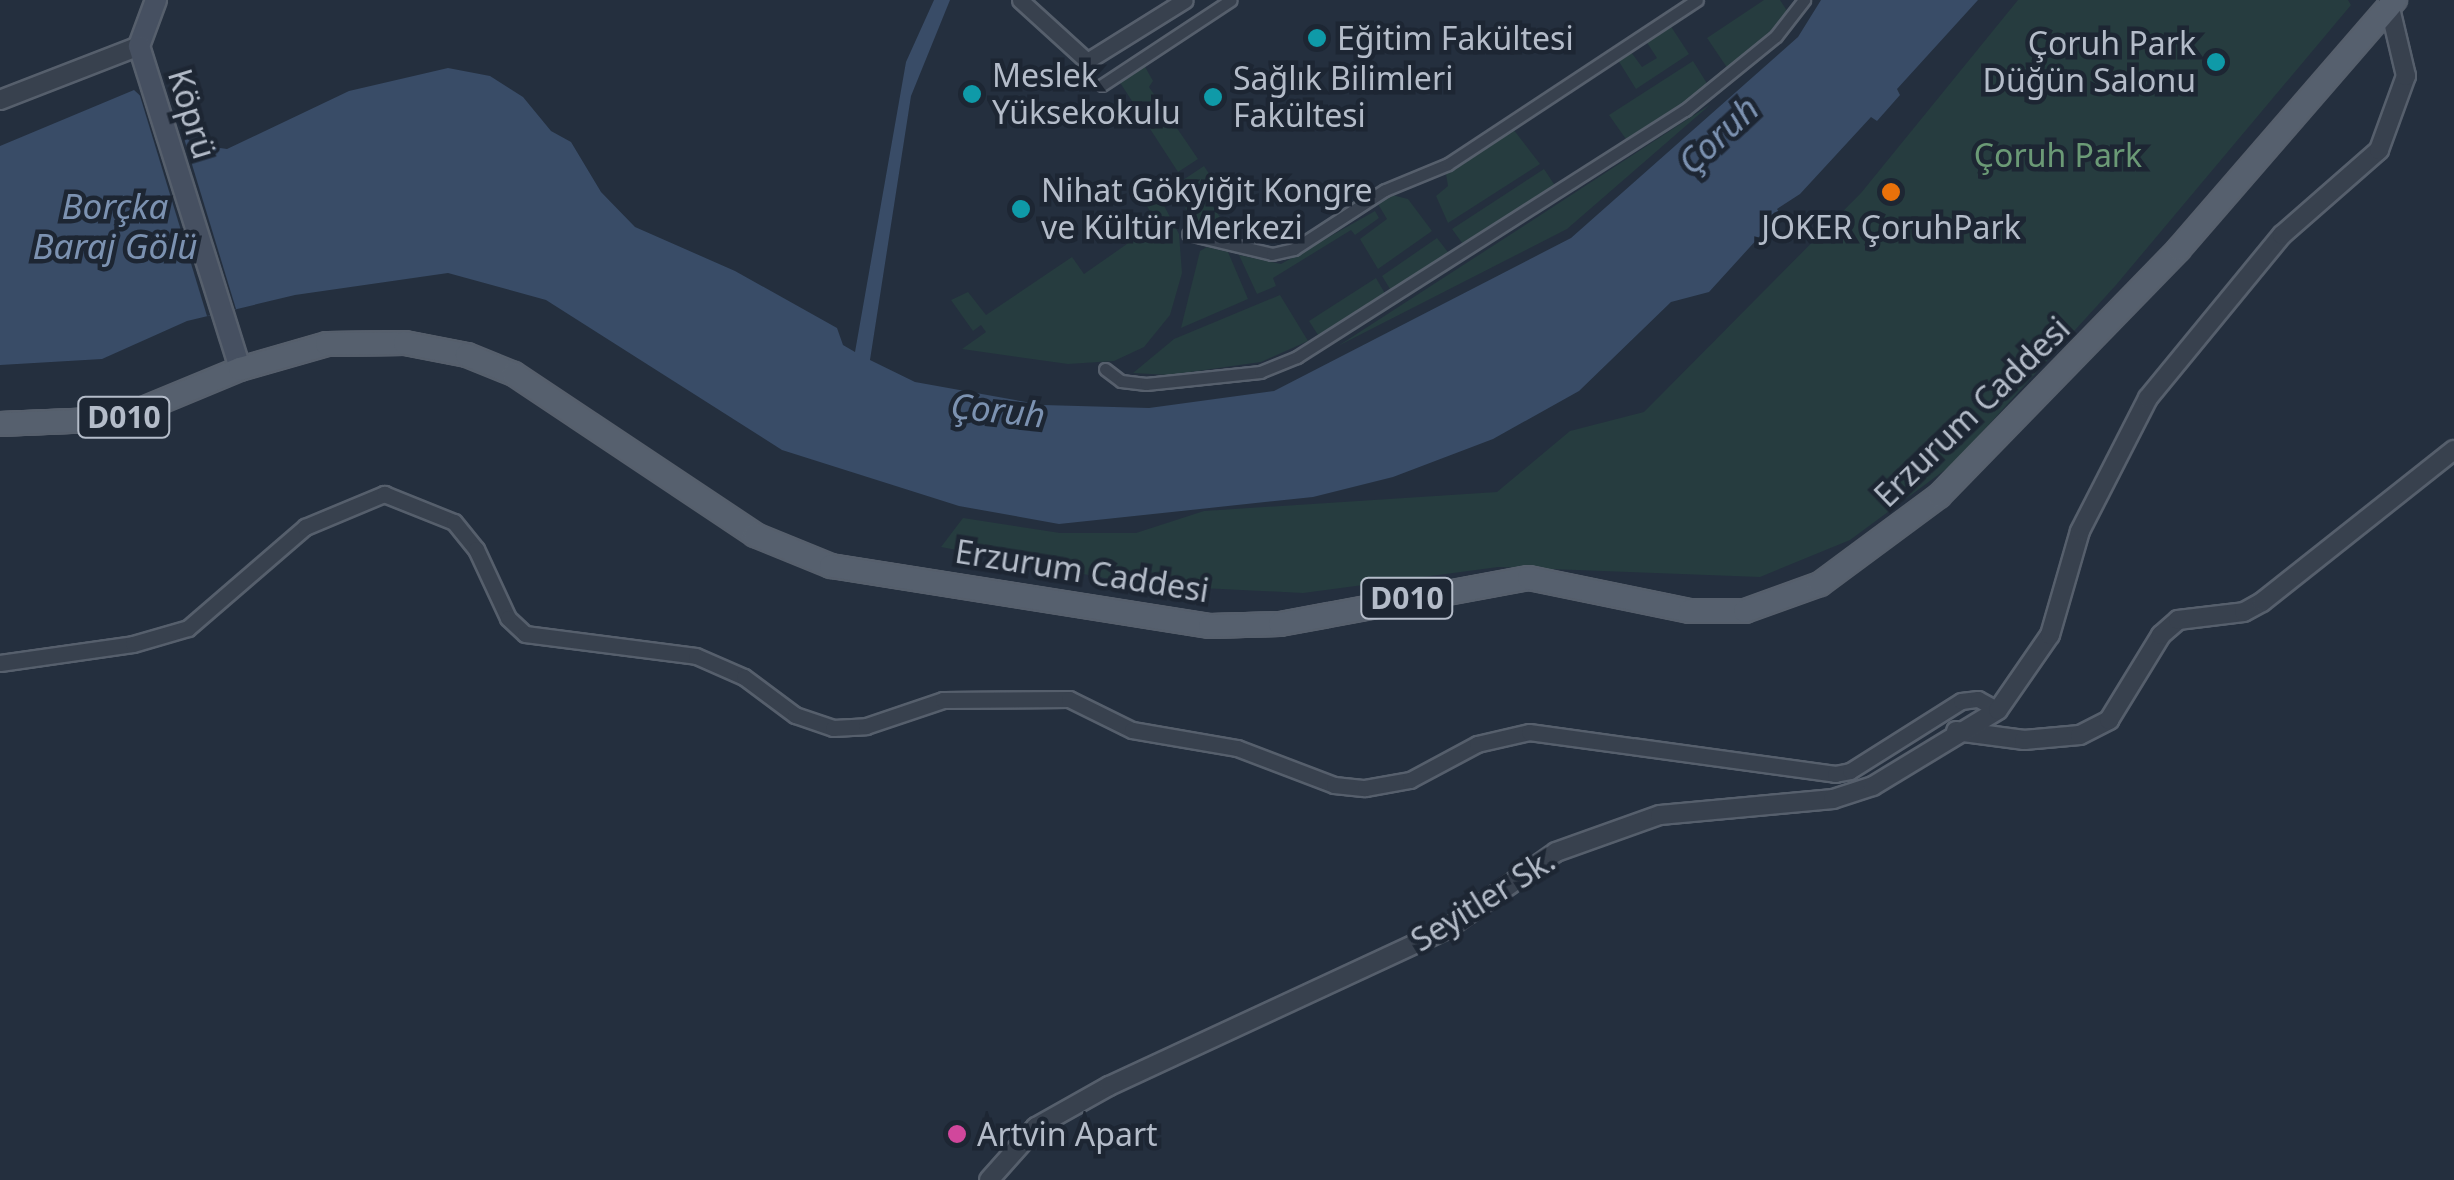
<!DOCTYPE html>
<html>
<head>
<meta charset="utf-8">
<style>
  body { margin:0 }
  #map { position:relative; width:2454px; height:1180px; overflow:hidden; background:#242f3e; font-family:"Noto Sans",sans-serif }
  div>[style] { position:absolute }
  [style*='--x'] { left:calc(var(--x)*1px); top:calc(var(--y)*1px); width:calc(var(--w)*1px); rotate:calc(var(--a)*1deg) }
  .green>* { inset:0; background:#263c3f }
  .water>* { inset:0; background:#394c67 }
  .pier>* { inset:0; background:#242f3e }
  .roads { filter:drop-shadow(2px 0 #565f6c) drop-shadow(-2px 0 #565f6c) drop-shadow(0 2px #565f6c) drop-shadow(0 -2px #565f6c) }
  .pedestrian>* { height:11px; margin:-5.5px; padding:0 5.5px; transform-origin:5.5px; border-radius:5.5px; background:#38414e }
  .minor>* { height:15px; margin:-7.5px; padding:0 7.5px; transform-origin:7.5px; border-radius:7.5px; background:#38414e }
  .tertiary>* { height:18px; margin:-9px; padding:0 9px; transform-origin:9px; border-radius:9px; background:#38414e }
  .secondary>* { height:20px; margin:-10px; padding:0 10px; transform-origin:10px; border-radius:10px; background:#465061 }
  .primary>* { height:22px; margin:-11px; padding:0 11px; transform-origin:11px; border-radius:11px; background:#56606e }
  .dots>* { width:28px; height:28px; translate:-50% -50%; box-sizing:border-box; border:5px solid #1d2633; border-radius:50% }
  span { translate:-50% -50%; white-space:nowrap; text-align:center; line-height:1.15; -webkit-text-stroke:9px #1d2633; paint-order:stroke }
  .shield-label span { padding:2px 8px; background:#1d2633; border:2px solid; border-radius:8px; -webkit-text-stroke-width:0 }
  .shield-label { font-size:30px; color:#b4bcc9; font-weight:700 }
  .poi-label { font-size:32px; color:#b4bcc9 }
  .left { translate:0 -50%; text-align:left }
  .right { translate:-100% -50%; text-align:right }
  .street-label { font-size:32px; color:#b4bcc9 }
  .park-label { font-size:32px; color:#6b9a76 }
  .water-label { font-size:35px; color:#7c92b1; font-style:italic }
</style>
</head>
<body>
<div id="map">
  <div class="green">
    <i style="clip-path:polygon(1764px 0,1780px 0,1789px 14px,1728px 69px,1707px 38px)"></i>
    <i style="clip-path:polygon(2018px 0,2348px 0,2351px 5px,2116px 285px,1953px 464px,1850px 540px,1760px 577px,1498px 567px,1303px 593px,1141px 585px,941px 547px,963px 518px,1060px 533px,1136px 533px,1204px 511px,1497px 492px,1570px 431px,1644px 412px,1861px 193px)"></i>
    <i style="clip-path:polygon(1670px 25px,1689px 54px,1636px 89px,1618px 60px,1631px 52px,1642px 67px,1657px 58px,1646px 41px)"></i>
    <i style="clip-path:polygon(1693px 61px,1708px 85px,1628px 142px,1609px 115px)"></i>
    <i style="clip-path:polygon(1144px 65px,1153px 81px,1149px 87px,1198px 159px,1178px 172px,1119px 81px)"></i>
    <i style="clip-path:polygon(1711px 104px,1567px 229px,1338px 346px,1536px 218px)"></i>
    <i style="clip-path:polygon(1513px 129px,1540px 164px,1448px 223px,1436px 196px,1448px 186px,1446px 174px)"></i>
    <i style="clip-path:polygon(1204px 166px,1217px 186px,1210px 202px,1222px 220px,1240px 225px,1237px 237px,1196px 225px,1185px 208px,1196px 200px,1183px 180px)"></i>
    <i style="clip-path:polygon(1544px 169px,1556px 187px,1465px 247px,1452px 229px)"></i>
    <i style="clip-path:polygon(1392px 195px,1408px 199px,1432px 231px,1378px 269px,1360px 239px,1387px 219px,1378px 204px)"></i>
    <i style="clip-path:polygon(1160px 198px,1179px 234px,1182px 273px,1170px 315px,1144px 347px,1114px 361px,1068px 364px,962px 349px,986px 332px,981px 325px,973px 331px,951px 300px,968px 292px,986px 315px,1072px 257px,1084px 274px,1157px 223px,1147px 206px)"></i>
    <i style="clip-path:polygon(1375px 211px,1379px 218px,1355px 235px,1351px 230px,1273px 278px,1276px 286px,1257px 294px,1239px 255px,1281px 264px)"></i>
    <i style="clip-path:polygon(1437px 238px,1451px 256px,1393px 294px,1382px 276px)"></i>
    <i style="clip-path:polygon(1207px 247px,1228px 252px,1248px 299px,1181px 328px,1200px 251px)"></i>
    <i style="clip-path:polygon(1376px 278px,1387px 297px,1318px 335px,1309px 321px)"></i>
    <i style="clip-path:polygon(1280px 295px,1308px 341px,1261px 362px,1169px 375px,1133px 373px,1174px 339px)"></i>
  </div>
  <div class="water">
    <i style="clip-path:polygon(934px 0,950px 0,911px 96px,870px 360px,915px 382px,1043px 405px,1149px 408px,1274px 391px,1571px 238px,1798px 37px,1821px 0,1978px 0,1897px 89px,1900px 95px,1877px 121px,1871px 117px,1800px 194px,1777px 209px,1780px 214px,1709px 292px,1671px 302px,1579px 391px,1493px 439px,1393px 477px,1313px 497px,1059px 524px,959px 506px,782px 450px,546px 300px,448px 273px,295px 295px,187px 321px,102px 359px,0 365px,0 146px,134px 90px,193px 144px,227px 149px,349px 91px,448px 68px,490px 76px,523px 97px,551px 131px,571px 142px,601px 192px,635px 227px,735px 271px,837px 328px,843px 345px,855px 352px,906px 62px)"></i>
  </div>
  <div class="pier">
    <i style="clip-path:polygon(137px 86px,180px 125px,236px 309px,207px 316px)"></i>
  </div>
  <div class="roads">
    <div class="pedestrian">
      <i style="--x:1102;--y:85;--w:154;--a:-33.4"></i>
      <i style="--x:1188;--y:234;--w:86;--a:13.4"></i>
      <i style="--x:1272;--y:254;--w:23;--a:-13"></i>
      <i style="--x:1294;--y:249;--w:108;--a:-33"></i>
      <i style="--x:1385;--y:190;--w:68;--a:-22.4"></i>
      <i style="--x:1448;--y:164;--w:298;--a:-33.4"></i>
      <i style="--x:1105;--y:369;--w:20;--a:37"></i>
      <i style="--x:1121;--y:381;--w:25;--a:7"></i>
      <i style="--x:1146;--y:384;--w:115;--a:-6"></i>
      <i style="--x:1260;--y:372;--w:40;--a:-22"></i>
      <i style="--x:1297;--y:357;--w:460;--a:-32.5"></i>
      <i style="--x:1685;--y:110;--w:117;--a:-39.1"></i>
      <i style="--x:1776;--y:36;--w:46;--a:-52.1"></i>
    </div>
    <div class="minor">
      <i style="--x:1020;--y:0;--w:91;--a:42.3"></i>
      <i style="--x:1087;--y:61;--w:115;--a:-31.9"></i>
      <i style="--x:0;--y:663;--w:134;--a:-8.1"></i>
      <i style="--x:133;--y:644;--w:57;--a:-16.2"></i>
      <i style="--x:188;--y:628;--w:155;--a:-40.8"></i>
      <i style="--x:305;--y:527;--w:86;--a:-22.7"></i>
      <i style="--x:384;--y:494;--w:75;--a:21.8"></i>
      <i style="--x:454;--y:522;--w:35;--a:51"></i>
      <i style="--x:476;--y:549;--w:76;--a:65.1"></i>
      <i style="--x:508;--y:618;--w:23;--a:43"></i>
      <i style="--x:525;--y:634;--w:172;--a:7.3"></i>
      <i style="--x:696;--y:656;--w:52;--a:23.6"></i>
      <i style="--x:744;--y:677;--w:64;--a:36.7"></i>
      <i style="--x:795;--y:715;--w:40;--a:18.9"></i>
      <i style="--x:833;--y:728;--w:33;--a:-3"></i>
      <i style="--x:866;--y:726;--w:81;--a:-18.7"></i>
      <i style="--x:943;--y:700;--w:126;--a:-0.5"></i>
      <i style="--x:1069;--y:699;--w:70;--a:26.2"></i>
      <i style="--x:1132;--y:730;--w:107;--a:9.7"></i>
      <i style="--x:1237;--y:748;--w:104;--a:20.9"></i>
      <i style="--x:1334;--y:785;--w:31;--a:6"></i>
      <i style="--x:1365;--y:788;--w:46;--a:-10.1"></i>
      <i style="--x:1410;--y:780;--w:76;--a:-28.2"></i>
      <i style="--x:1477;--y:744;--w:53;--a:-13"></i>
      <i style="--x:1529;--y:732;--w:309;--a:7.8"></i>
      <i style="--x:1835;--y:774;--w:15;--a:-11"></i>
      <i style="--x:1850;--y:771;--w:131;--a:-32.2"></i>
      <i style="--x:1961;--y:701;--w:17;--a:-7"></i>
      <i style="--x:1978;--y:699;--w:23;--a:29"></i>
    </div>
    <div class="tertiary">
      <i style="--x:0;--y:100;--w:149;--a:-21.2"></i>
      <i style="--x:1956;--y:731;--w:69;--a:7.5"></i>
      <i style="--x:2024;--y:740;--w:56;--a:-5.1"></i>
      <i style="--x:2080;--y:735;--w:33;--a:-27"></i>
      <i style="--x:2109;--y:720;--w:100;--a:-58.5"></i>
      <i style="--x:2161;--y:635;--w:23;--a:-41"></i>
      <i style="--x:2178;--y:620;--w:66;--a:-6.9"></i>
      <i style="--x:2244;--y:612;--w:21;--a:-29"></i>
      <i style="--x:2262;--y:602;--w:245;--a:-38.4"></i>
      <i style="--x:989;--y:1180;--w:71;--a:-48.4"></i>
      <i style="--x:1036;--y:1127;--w:84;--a:-29.3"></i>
      <i style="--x:1109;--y:1086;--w:373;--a:-24.9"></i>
      <i style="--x:1447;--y:929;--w:133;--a:-35.2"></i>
      <i style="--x:1556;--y:852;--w:110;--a:-19.6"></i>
      <i style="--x:1660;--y:815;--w:174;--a:-5.3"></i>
      <i style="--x:1833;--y:799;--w:42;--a:-18"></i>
      <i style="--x:1873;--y:786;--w:146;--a:-31.3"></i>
      <i style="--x:1998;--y:710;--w:91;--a:-55.3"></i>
      <i style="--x:2050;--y:635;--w:108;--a:-73.9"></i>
      <i style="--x:2080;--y:531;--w:149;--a:-62.9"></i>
      <i style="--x:2148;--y:398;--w:211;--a:-50.6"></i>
      <i style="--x:2282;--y:235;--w:129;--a:-41.2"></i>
      <i style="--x:2379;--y:150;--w:79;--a:-70"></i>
      <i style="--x:2406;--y:76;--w:78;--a:-103.3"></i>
    </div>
    <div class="secondary">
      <i style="--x:156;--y:0;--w:49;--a:110.3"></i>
      <i style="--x:139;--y:46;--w:338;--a:72.6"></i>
    </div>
    <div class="primary">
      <i style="--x:0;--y:424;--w:119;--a:-2.4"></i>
      <i style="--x:119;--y:419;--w:131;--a:-22.5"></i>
      <i style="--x:240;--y:369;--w:91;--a:-16"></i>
      <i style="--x:327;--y:344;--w:78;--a:-0.7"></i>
      <i style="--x:405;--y:343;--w:63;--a:11"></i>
      <i style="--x:467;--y:355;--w:51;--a:22"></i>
      <i style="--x:514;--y:374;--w:290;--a:33.7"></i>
      <i style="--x:755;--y:535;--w:82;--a:22.2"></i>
      <i style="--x:831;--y:566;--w:384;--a:9"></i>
      <i style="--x:1210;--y:626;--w:70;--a:-1.6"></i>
      <i style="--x:1280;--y:624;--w:253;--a:-10.5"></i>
      <i style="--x:1529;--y:578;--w:164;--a:11.6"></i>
      <i style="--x:1690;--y:611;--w:55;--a:0"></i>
      <i style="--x:1745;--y:611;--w:80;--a:-19.8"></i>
      <i style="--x:1820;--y:584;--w:148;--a:-36.5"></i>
      <i style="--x:1939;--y:496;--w:344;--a:-45.8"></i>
      <i style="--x:2179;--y:249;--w:330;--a:-49.1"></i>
    </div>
  </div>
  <div class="dots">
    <i style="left:1317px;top:38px;background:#0f9aa8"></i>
    <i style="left:2216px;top:62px;background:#0f9aa8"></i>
    <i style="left:972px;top:94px;background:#0f9aa8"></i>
    <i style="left:1213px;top:97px;background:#0f9aa8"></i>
    <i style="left:1891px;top:192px;background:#e8710a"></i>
    <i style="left:1021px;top:209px;background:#0f9aa8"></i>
    <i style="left:957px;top:1134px;background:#d1479c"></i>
  </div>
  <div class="shield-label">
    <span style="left:124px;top:417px">D010</span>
    <span style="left:1407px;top:598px">D010</span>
  </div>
  <div class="poi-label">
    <span class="left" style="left:1337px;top:38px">Eğitim Fakültesi</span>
    <span class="right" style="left:2196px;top:62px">Çoruh Park<br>Düğün Salonu</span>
    <span class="left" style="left:992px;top:94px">Meslek<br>Yüksekokulu</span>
    <span class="left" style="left:1233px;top:97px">Sağlık Bilimleri<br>Fakültesi</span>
    <span class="left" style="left:1041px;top:209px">Nihat Gökyiğit Kongre<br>ve Kültür Merkezi</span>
    <span style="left:1891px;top:227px">JOKER ÇoruhPark</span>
    <span class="left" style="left:977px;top:1134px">Artvin Apart</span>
  </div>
  <div class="street-label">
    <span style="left:192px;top:114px;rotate:73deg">Köprü</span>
    <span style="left:1972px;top:412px;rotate:-44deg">Erzurum Caddesi</span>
    <span style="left:1082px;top:571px;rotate:9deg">Erzurum Caddesi</span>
    <span style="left:1483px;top:900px;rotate:-32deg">Seyitler Sk.</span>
  </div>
  <div class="park-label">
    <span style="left:2058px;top:155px">Çoruh Park</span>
  </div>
  <div class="water-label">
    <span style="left:1718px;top:135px;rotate:-43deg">Çoruh</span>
    <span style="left:115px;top:226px">Borçka<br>Baraj Gölü</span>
    <span style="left:998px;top:410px;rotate:6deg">Çoruh</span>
  </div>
</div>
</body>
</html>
